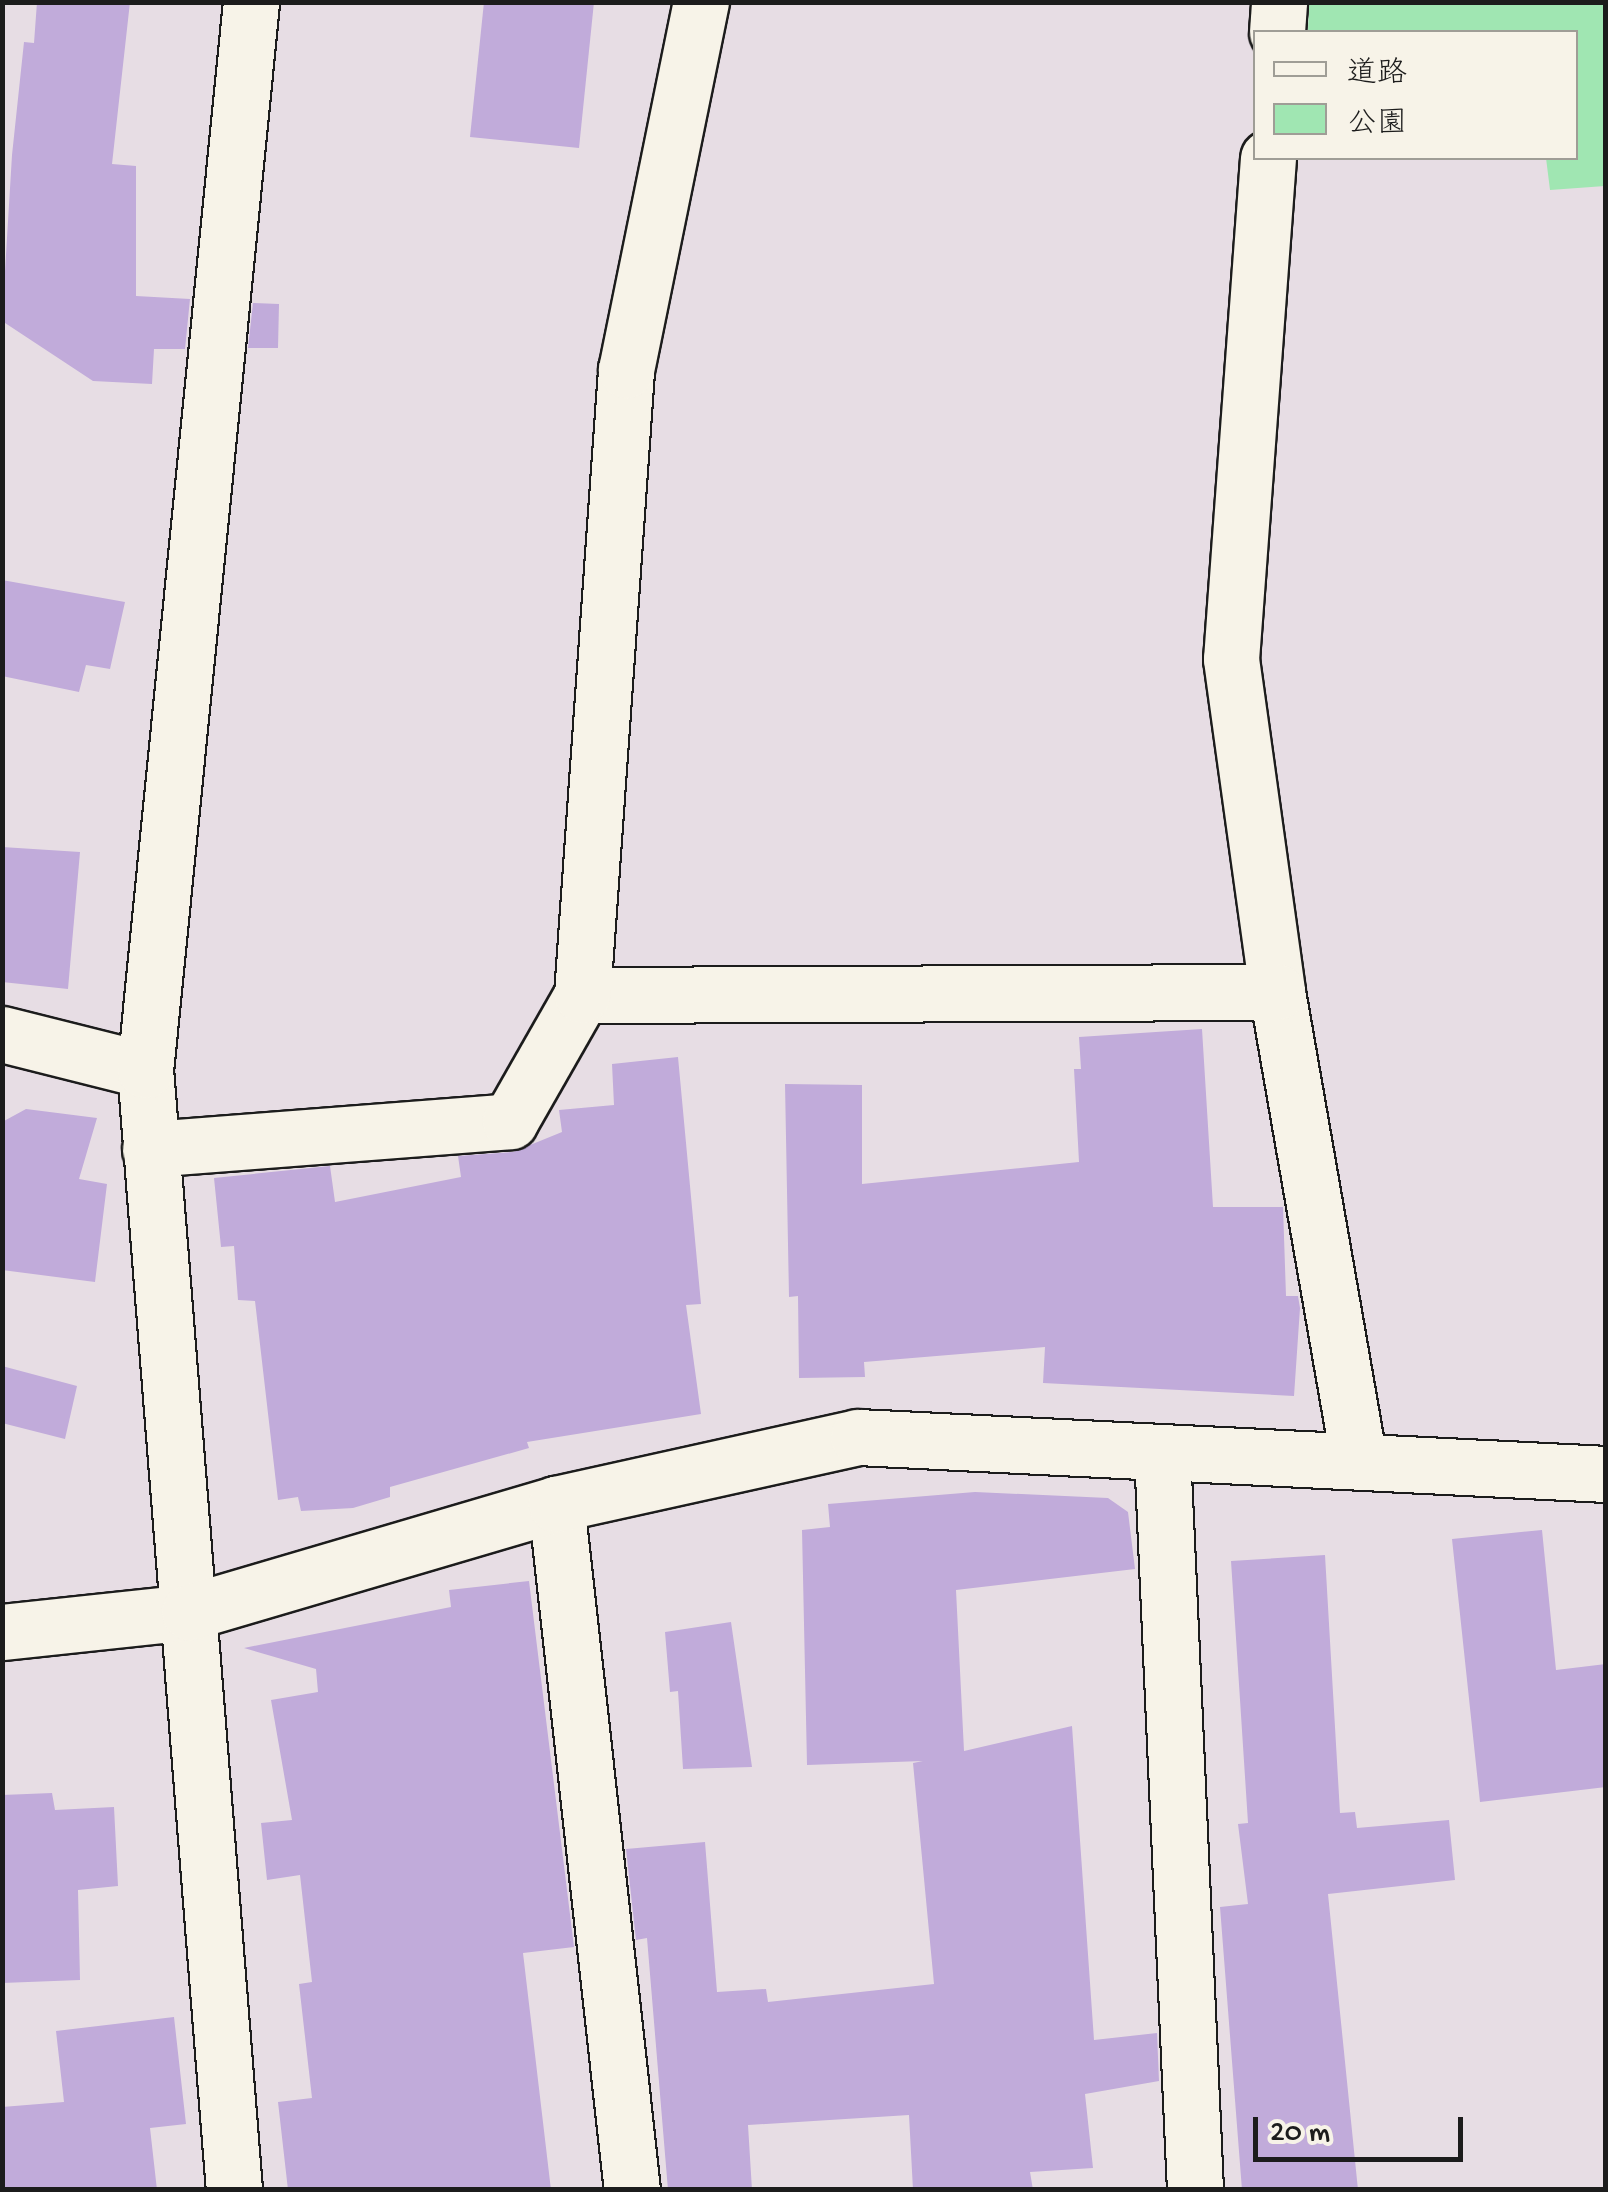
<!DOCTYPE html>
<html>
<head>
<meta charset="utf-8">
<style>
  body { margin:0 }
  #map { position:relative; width:1608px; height:2192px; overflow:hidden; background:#e7dde4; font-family:"Gochi Hand","Klee One",sans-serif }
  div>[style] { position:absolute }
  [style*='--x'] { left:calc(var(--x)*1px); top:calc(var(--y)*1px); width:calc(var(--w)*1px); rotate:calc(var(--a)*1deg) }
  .green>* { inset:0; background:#a0e6b2 }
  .building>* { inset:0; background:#c1abda }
  .roads { filter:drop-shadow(2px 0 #1c1c1c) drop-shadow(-2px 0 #1c1c1c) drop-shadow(0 2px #1c1c1c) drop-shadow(0 -2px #1c1c1c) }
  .minor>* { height:55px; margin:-27.5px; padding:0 27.5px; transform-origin:27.5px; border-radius:27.5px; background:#f7f3e8 }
  .tertiary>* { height:55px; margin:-27.5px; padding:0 27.5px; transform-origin:27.5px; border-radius:27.5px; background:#f7f3e8 }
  span { translate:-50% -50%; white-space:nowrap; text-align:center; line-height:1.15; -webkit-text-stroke:9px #f7f3e8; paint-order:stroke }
  .frame { position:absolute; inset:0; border:5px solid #1c1c1c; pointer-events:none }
  .legend { position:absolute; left:1253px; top:30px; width:325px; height:130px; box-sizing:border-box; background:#f7f3e8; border:2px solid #9f9d96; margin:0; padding:12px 18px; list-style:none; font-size:30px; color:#1c1c1c }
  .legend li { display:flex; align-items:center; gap:20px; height:50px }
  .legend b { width:50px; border:2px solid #9f9d96 }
  .scale { position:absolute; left:1253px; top:2117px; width:210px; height:45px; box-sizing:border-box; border:5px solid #1c1c1c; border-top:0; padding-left:12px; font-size:30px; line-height:35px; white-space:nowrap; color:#1c1c1c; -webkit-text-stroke:8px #f7f3e8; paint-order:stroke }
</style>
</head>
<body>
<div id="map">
  <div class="green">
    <i style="clip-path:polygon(1309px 3px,1605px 3px,1605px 186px,1550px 190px,1546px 158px,1576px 158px,1576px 32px,1308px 32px)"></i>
  </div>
  <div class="building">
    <i style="clip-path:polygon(37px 2px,130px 2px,112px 164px,136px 166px,136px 296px,190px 299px,185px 349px,154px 349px,152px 384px,93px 381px,2px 321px,12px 155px,24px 42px,34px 43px)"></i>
    <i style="clip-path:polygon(484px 2px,594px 2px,579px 148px,470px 137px)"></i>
    <i style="clip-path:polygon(253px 303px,279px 304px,278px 348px,248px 348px)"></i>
    <i style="clip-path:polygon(2px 580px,125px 602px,110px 669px,86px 665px,79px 692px,2px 676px)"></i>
    <i style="clip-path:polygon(2px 847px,80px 852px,68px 989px,2px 982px)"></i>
    <i style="clip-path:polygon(1202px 1029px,1213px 1207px,1283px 1207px,1286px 1296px,1298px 1296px,1300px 1308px,1294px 1396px,1043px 1383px,1045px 1347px,864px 1362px,865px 1377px,799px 1378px,798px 1296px,789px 1297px,785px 1084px,862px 1085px,862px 1184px,1079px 1162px,1074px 1069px,1081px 1069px,1079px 1037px)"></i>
    <i style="clip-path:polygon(678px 1057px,701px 1304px,686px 1305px,701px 1414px,527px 1442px,529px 1448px,390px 1487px,390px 1497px,353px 1508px,301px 1511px,298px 1497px,278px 1500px,255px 1301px,238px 1300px,234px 1246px,221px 1247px,214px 1178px,330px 1166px,335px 1202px,461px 1177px,458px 1156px,513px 1152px,562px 1132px,559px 1110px,614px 1105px,612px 1064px)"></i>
    <i style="clip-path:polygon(26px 1109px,97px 1118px,79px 1179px,107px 1184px,95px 1282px,2px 1270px,4px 1121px)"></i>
    <i style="clip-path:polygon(2px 1366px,77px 1386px,65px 1439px,2px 1423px)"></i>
    <i style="clip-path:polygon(975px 1492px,1108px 1498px,1128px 1512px,1135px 1569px,956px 1590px,964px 1751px,1072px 1726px,1094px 2040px,1157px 2033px,1159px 2081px,1085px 2094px,1093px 2168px,1030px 2172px,1033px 2190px,913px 2190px,909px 2115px,748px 2125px,752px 2190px,668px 2190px,647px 1938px,636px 1940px,626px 1849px,705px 1842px,717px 1992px,766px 1989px,768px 2002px,934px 1984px,913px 1763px,923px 1761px,807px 1765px,802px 1530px,830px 1527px,828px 1504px)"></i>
    <i style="clip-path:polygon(1542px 1530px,1556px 1670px,1606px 1664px,1606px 1787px,1480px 1802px,1452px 1539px)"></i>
    <i style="clip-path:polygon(1325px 1555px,1340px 1813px,1355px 1812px,1357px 1828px,1449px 1820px,1455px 1880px,1328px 1894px,1358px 2190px,1242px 2190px,1220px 1907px,1248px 1904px,1238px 1824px,1248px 1823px,1231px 1561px)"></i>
    <i style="clip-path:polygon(529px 1581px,574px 1947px,523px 1953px,551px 2190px,288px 2190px,278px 2102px,312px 2098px,299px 1984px,312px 1982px,300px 1875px,267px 1880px,261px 1823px,292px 1820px,271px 1700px,318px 1692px,316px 1669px,244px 1648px,451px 1607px,449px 1590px)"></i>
    <i style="clip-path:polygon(731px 1622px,752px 1767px,683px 1769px,678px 1691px,670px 1692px,665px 1632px)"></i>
    <i style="clip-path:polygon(52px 1793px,55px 1810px,114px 1807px,118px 1886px,78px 1890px,80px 1980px,2px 1983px,2px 1795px)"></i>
    <i style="clip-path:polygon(174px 2017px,186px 2124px,150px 2128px,157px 2190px,2px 2190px,2px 2107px,64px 2102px,56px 2031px)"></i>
  </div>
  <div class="roads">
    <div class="minor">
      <i style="--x:1277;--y:32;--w:30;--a:-86"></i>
      <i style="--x:1268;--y:158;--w:502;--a:94.22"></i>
      <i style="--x:1231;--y:659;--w:336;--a:82.1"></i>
      <i style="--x:1277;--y:992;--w:473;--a:80.1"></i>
      <i style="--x:582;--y:995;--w:695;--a:-0.25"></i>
      <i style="--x:2;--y:1034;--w:147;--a:14.1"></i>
      <i style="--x:150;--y:1149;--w:361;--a:-4.4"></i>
      <i style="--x:510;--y:1121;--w:145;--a:-60.3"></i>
      <i style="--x:582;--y:995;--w:627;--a:-85.97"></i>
      <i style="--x:626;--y:370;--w:376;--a:-78.5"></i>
      <i style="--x:1162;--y:1452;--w:739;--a:87.44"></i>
      <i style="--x:556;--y:1504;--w:690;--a:83.68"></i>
      <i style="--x:234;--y:2190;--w:1124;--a:-94.54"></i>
      <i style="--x:145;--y:1070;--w:1073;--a:-84.33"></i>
    </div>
    <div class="tertiary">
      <i style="--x:2;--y:1632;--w:188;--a:-6.1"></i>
      <i style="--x:189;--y:1612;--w:383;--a:-16.4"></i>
      <i style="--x:556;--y:1504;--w:309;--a:-12.5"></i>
      <i style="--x:858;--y:1437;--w:749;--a:2.83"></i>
    </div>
  </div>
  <div class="frame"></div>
  <ul class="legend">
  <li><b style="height:12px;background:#f7f3e8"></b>道路</li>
  <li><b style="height:28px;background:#a0e6b2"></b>公園</li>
  </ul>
  <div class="scale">20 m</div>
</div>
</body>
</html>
